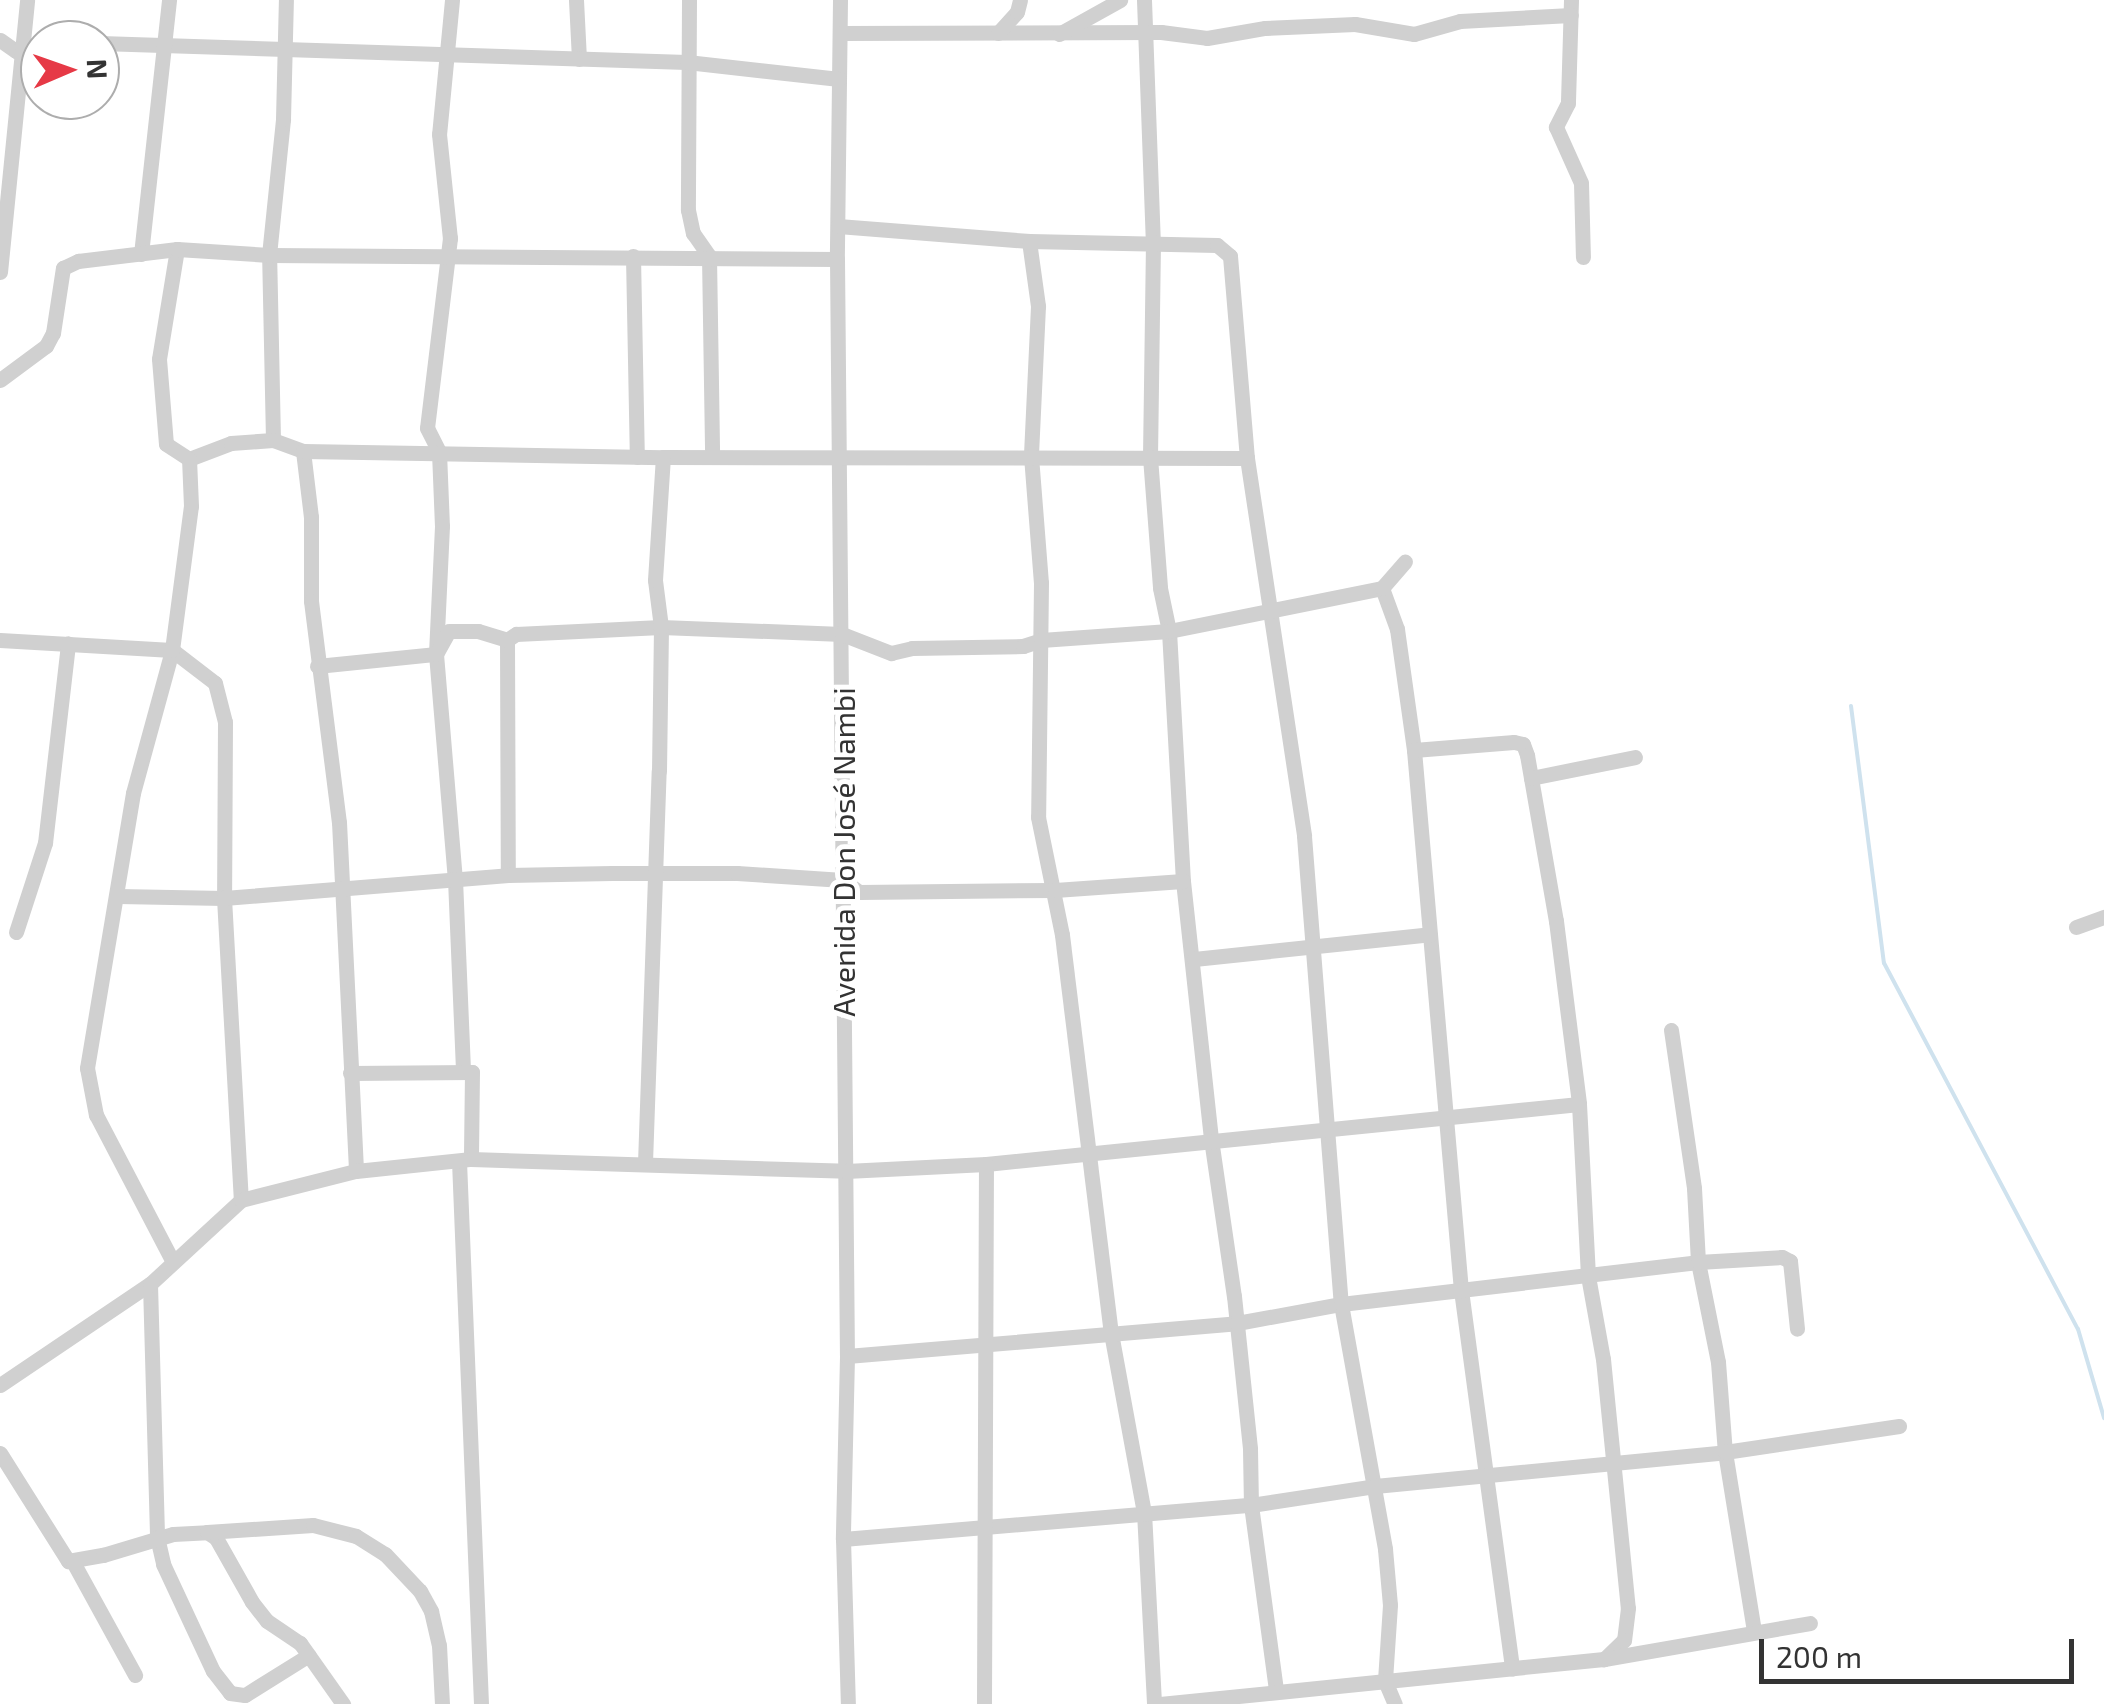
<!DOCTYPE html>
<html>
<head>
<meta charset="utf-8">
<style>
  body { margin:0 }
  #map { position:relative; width:2104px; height:1704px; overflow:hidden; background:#fff; font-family:"Exo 2",sans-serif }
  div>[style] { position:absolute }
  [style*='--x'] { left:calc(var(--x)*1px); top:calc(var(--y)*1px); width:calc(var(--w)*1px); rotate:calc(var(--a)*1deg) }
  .stream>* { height:4px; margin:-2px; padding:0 2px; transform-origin:2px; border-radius:2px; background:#cfe2ee }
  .minor>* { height:15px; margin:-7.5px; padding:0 7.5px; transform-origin:7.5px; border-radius:7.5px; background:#d0d0d0 }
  span { translate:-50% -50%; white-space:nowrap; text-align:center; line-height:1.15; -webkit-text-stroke:10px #fff; paint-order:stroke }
  .street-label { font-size:30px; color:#333 }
  .north { position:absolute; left:20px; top:20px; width:100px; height:100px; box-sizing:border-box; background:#fff; border:2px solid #adadad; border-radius:50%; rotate:88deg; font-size:28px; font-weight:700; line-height:40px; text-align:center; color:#333 }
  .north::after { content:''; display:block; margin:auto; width:35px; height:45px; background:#e63946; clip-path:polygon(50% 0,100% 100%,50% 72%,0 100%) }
  .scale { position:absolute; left:1759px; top:1639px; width:315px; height:45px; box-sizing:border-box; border:5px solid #333; border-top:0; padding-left:12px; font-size:30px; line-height:35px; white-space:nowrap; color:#333; -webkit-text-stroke:8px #fff; paint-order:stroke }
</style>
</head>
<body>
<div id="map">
  <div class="stream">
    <i style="--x:1851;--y:706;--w:259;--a:82.7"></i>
    <i style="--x:1884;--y:963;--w:414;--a:62.1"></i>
    <i style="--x:2078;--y:1329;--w:93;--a:73.7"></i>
  </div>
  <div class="minor">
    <i style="--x:452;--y:0;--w:135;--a:95.5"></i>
    <i style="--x:439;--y:134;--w:105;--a:84"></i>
    <i style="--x:450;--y:238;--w:191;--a:96.9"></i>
    <i style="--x:427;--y:428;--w:27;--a:63"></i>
    <i style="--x:439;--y:452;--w:74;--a:87.7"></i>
    <i style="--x:442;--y:526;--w:128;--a:92.7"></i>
    <i style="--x:436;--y:654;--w:226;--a:85.2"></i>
    <i style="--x:455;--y:879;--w:190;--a:87.6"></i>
    <i style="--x:576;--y:0;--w:59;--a:87.1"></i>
    <i style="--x:689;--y:0;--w:210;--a:90.3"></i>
    <i style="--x:688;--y:210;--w:24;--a:78"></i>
    <i style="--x:693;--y:233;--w:28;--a:55"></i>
    <i style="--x:709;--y:256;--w:201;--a:89.1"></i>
    <i style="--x:840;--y:0;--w:259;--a:90.7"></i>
    <i style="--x:837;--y:259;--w:1097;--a:89.48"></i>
    <i style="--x:847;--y:1356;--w:183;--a:91.3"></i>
    <i style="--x:843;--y:1539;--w:165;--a:88.3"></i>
    <i style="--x:1144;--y:0;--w:242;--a:87.9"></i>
    <i style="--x:1153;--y:242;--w:215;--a:90.8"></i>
    <i style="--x:1150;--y:457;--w:131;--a:85.6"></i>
    <i style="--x:1160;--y:588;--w:44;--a:78.2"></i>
    <i style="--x:1169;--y:631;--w:250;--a:86.8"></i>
    <i style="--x:1183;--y:881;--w:260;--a:83.8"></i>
    <i style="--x:1211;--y:1139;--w:159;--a:81.7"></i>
    <i style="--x:1234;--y:1296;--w:154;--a:84"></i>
    <i style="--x:1250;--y:1449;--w:56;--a:89"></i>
    <i style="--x:1251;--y:1505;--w:188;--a:82.3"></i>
    <i style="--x:1571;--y:0;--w:103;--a:91.7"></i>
    <i style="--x:1568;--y:103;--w:27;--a:117"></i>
    <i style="--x:1556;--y:127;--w:61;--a:65.9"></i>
    <i style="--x:1581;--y:183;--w:74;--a:88.5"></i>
    <i style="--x:840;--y:33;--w:321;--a:-0.2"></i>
    <i style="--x:1161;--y:32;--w:46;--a:7.4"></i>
    <i style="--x:1207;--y:38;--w:59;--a:-9.8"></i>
    <i style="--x:1265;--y:28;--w:90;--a:-2.5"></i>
    <i style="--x:1355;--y:24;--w:60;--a:9.6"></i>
    <i style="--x:1414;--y:34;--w:48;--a:-15.8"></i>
    <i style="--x:1460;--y:21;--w:111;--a:-3.1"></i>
    <i style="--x:998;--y:33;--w:28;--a:-48"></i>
    <i style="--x:1017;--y:12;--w:12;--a:-76"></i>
    <i style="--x:1059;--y:34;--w:70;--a:-29.1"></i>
    <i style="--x:0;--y:40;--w:19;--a:35"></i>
    <i style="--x:16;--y:51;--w:25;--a:-18"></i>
    <i style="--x:100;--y:43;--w:587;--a:1.85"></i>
    <i style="--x:687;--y:62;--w:153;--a:6.4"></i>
    <i style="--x:838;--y:226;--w:192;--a:4.5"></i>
    <i style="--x:1029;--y:241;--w:188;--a:1.2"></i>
    <i style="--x:1217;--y:245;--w:17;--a:40"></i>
    <i style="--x:1230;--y:256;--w:203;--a:85.2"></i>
    <i style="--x:1247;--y:458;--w:382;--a:81.4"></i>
    <i style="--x:1304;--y:836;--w:469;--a:85.5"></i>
    <i style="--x:1341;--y:1304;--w:249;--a:79.8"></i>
    <i style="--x:1385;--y:1549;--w:56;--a:84.9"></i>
    <i style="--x:1390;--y:1605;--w:76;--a:93.8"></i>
    <i style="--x:1385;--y:1681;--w:25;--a:67"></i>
    <i style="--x:1029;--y:241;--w:66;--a:82.1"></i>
    <i style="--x:1038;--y:306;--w:150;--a:92.7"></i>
    <i style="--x:1031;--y:456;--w:127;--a:85.5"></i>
    <i style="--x:1041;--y:583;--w:234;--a:90.7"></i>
    <i style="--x:1038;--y:817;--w:120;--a:78.5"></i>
    <i style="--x:1062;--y:935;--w:401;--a:83"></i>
    <i style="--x:1111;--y:1333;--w:182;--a:79.6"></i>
    <i style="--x:1144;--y:1512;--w:192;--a:87"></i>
    <i style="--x:177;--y:249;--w:111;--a:99.3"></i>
    <i style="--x:159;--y:359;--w:85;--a:85.3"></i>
    <i style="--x:166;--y:444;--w:27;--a:33"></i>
    <i style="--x:141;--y:254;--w:256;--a:-83.7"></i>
    <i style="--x:633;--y:256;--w:201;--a:88.9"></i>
    <i style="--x:0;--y:272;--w:273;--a:-84.3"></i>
    <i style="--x:0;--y:380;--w:57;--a:-36.5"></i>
    <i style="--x:46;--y:346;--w:15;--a:-62"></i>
    <i style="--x:53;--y:333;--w:66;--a:-81.3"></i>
    <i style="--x:63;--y:268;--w:17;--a:-25"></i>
    <i style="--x:78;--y:261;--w:100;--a:-6.9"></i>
    <i style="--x:177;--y:249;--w:92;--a:3.7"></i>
    <i style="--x:269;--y:255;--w:568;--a:0.4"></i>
    <i style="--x:273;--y:440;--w:185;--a:-91.2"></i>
    <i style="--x:269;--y:255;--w:137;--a:-84.1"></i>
    <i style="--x:283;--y:119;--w:119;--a:-88.6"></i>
    <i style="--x:303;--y:451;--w:66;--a:83.1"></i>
    <i style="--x:311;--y:517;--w:84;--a:90"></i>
    <i style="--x:311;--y:601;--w:223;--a:82.8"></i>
    <i style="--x:339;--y:822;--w:349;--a:87.2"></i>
    <i style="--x:189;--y:459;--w:45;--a:-20.9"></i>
    <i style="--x:231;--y:443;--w:42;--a:-4.1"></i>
    <i style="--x:273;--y:440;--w:32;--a:20"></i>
    <i style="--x:303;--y:451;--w:360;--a:1"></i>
    <i style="--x:663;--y:457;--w:584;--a:0.1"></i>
    <i style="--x:1382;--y:588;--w:44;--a:69.9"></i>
    <i style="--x:1397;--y:629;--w:122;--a:82"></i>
    <i style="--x:1414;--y:750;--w:542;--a:85.03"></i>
    <i style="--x:1461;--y:1290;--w:382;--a:82.3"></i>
    <i style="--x:0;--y:640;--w:172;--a:3.3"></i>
    <i style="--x:172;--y:650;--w:54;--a:37.5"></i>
    <i style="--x:215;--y:683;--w:40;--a:75.6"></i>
    <i style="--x:225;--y:722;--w:176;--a:90.3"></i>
    <i style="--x:224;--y:898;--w:302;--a:86.8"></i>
    <i style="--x:507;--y:640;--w:235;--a:89.8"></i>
    <i style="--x:317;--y:666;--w:120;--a:-5.8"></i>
    <i style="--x:436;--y:654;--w:26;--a:-61"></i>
    <i style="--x:449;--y:631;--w:29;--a:0"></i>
    <i style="--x:478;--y:631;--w:30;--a:17"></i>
    <i style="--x:507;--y:640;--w:11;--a:-34"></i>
    <i style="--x:516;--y:634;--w:145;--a:-2.8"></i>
    <i style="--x:661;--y:627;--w:181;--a:2.2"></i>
    <i style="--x:842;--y:634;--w:53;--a:21.2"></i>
    <i style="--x:891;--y:653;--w:22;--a:-13"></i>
    <i style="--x:912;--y:648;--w:111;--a:-1"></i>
    <i style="--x:1023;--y:646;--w:19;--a:-18"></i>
    <i style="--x:1041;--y:640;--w:128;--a:-4"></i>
    <i style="--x:1169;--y:631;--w:217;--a:-11.4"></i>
    <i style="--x:1382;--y:588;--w:35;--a:-49"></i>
    <i style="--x:1414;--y:750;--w:100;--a:-4.6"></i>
    <i style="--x:1514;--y:742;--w:9;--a:13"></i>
    <i style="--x:1523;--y:744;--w:12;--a:70"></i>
    <i style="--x:1527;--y:755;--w:169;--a:80.1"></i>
    <i style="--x:1556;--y:921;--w:184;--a:82.8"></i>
    <i style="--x:1579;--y:1104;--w:172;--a:87"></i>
    <i style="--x:1588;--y:1276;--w:84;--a:79.8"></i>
    <i style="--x:1603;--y:1359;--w:250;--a:84.3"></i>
    <i style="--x:1628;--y:1608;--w:32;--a:97"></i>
    <i style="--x:1624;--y:1640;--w:28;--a:136"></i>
    <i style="--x:1531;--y:778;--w:106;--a:-11.4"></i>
    <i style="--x:118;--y:896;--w:106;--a:1.1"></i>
    <i style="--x:224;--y:898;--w:285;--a:-4.6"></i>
    <i style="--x:508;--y:875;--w:104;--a:-1.1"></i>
    <i style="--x:612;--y:873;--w:125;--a:0"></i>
    <i style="--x:737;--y:873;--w:106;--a:3.8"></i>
    <i style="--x:843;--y:880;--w:20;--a:37"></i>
    <i style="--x:859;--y:892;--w:196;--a:-0.6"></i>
    <i style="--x:1055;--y:890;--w:128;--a:-4"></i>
    <i style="--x:2076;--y:927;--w:30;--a:-20"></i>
    <i style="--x:16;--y:932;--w:94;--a:-72"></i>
    <i style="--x:45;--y:843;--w:201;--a:-83.4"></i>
    <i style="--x:1194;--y:959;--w:237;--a:-6"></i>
    <i style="--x:1671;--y:1030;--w:160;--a:81.7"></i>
    <i style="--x:1694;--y:1188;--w:74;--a:86.9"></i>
    <i style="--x:1698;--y:1262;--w:102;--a:78.7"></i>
    <i style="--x:1718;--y:1362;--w:90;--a:85.6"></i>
    <i style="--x:1725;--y:1452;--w:182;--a:80.8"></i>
    <i style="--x:350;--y:1073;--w:122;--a:-0.5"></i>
    <i style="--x:472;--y:1072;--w:87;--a:90.7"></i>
    <i style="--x:459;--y:1161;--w:543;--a:87.68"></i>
    <i style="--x:645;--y:1163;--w:392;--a:-88"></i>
    <i style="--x:659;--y:771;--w:144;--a:-89.2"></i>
    <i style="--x:661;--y:627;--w:47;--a:-97.3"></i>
    <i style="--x:655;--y:580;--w:123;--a:-86.3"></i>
    <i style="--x:173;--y:1262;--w:166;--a:-117.6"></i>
    <i style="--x:96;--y:1115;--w:48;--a:-100.8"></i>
    <i style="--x:87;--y:1068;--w:279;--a:-80.5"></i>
    <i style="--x:133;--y:793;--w:148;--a:-74.7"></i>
    <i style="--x:172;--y:650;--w:145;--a:-82.5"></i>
    <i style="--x:191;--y:506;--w:47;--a:-92.4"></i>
    <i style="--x:150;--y:1284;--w:253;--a:88.4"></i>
    <i style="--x:157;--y:1537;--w:28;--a:77"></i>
    <i style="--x:163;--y:1564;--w:118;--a:65"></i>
    <i style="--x:213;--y:1671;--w:28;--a:52"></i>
    <i style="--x:230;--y:1693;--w:15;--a:8"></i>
    <i style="--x:245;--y:1695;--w:75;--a:-32"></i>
    <i style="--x:847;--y:1356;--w:391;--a:-4.8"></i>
    <i style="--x:1237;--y:1323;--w:106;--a:-10.4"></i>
    <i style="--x:1341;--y:1304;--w:359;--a:-6.7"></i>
    <i style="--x:1698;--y:1262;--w:84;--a:-3.4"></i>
    <i style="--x:1782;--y:1257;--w:9;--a:27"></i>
    <i style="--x:1790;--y:1261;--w:68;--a:84.1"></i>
    <i style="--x:0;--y:1385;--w:181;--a:-34"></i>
    <i style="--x:150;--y:1284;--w:124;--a:-42.7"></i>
    <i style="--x:241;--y:1200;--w:119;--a:-14.2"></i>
    <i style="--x:356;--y:1171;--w:116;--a:-6"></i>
    <i style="--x:471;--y:1159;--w:375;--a:1.8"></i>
    <i style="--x:846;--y:1171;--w:140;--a:-2.9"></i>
    <i style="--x:986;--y:1164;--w:596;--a:-5.78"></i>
    <i style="--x:0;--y:1453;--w:128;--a:57.8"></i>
    <i style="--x:68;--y:1561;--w:36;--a:-10"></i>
    <i style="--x:103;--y:1555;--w:73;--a:-16.7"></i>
    <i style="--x:173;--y:1534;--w:34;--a:-3"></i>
    <i style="--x:207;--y:1532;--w:11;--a:34"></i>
    <i style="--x:216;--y:1538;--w:73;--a:60.6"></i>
    <i style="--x:252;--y:1602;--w:24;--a:52"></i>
    <i style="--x:267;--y:1621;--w:40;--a:34"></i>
    <i style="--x:300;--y:1643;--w:75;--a:54.8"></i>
    <i style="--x:207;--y:1532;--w:106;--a:-3.8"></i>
    <i style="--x:313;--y:1525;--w:44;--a:14.3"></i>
    <i style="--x:356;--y:1536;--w:34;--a:32"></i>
    <i style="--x:385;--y:1554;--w:51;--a:46.6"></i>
    <i style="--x:420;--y:1591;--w:23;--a:61"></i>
    <i style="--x:431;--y:1611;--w:35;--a:77"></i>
    <i style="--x:439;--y:1645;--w:59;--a:87.1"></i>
    <i style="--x:843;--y:1539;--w:409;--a:-4.8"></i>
    <i style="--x:1251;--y:1505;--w:125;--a:-8.7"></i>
    <i style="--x:1375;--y:1486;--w:352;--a:-5.5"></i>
    <i style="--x:1725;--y:1452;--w:176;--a:-8.5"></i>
    <i style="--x:73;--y:1562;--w:129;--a:61.2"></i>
    <i style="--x:984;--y:1704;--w:540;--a:-89.79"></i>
    <i style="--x:1160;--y:1704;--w:446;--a:-5.8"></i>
    <i style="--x:1604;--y:1659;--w:209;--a:-9.9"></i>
  </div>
  <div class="street-label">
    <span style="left:843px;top:852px;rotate:-90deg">Avenida Don José Nambi</span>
  </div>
  <div class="north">N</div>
  <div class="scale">200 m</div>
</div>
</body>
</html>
